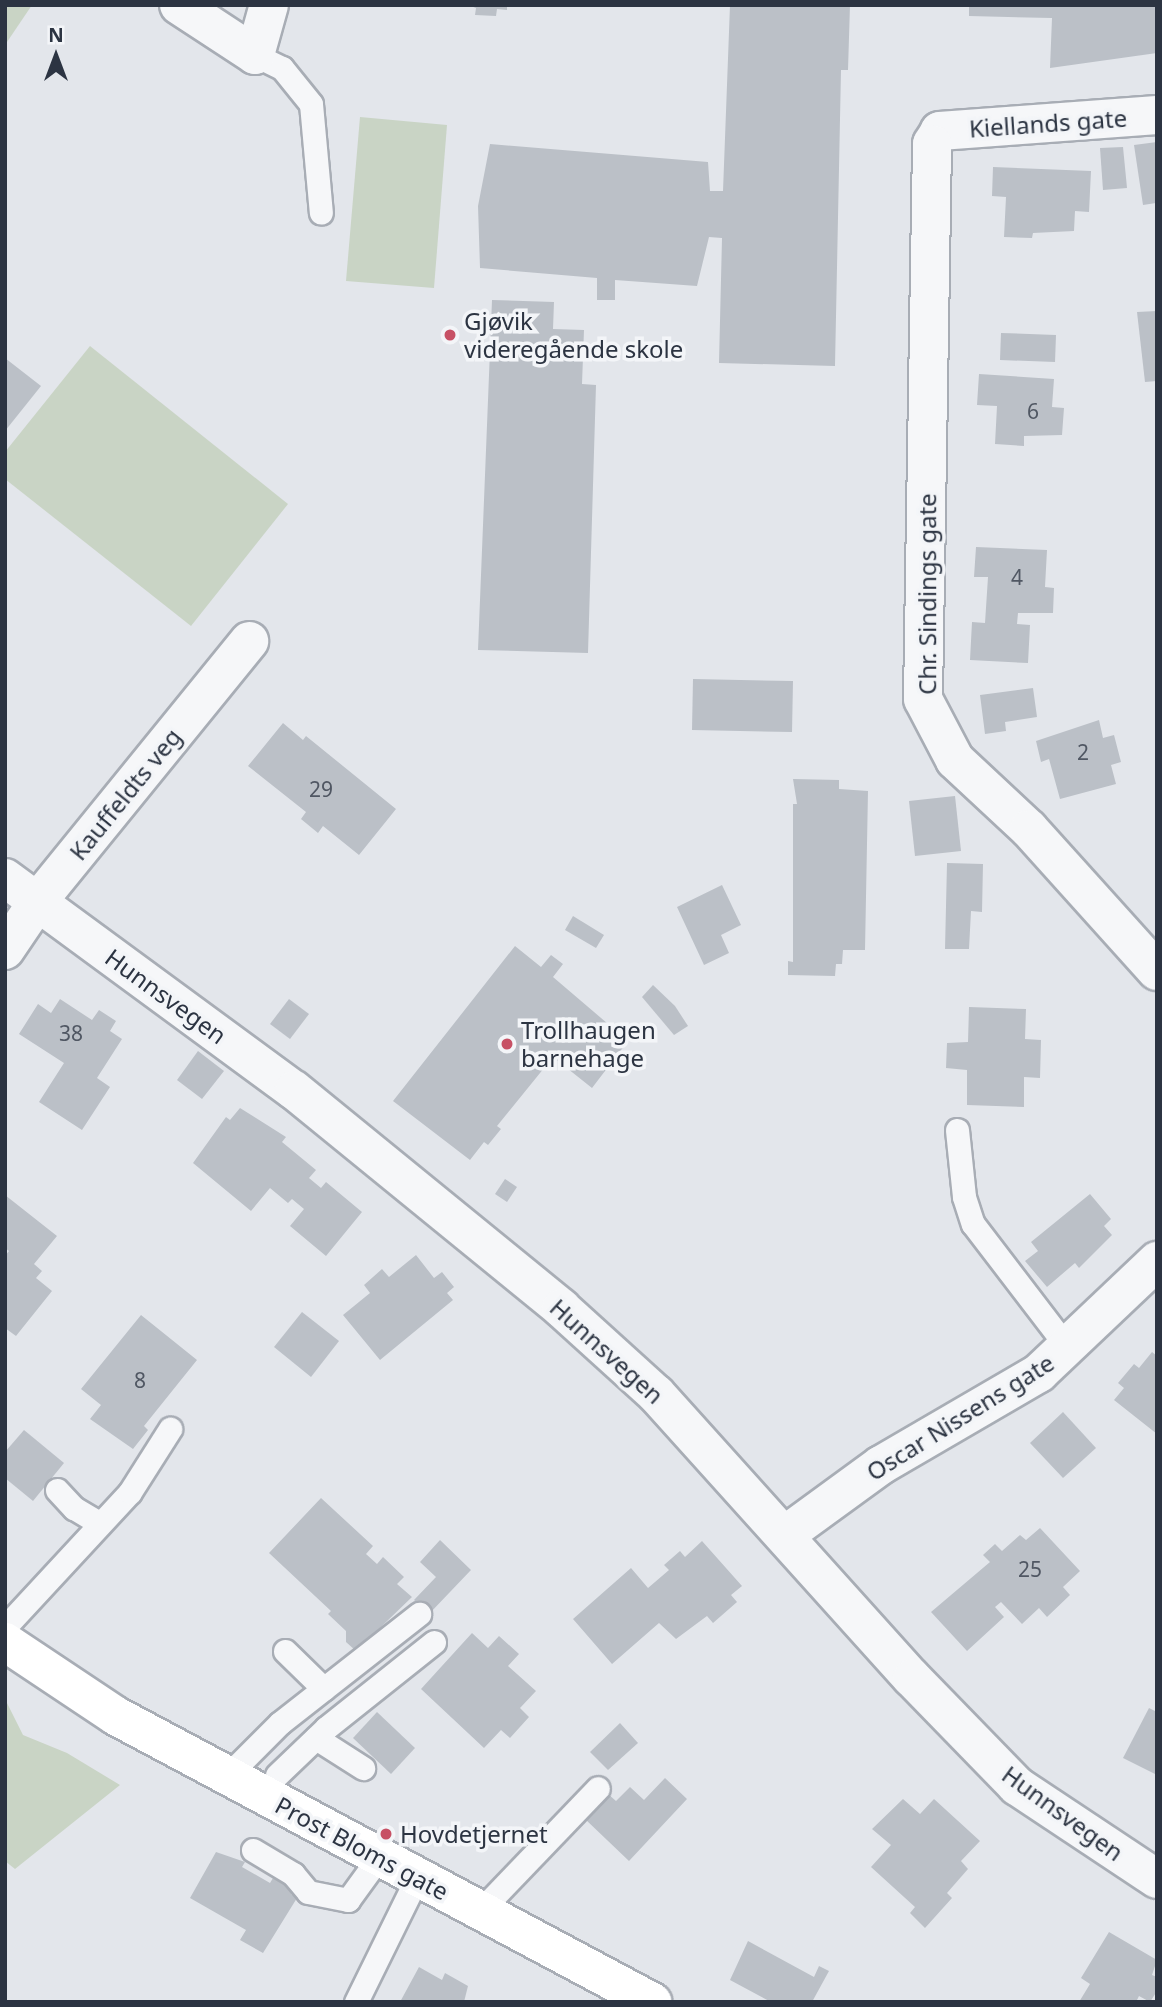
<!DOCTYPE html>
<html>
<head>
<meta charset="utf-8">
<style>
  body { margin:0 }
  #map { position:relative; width:1162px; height:2007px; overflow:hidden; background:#e3e6eb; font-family:"Noto Sans",sans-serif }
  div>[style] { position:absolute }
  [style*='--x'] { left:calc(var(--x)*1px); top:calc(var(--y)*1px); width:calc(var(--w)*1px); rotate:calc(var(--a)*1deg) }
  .green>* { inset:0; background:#c9d4c5 }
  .building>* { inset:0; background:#bbc0c7 }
  .roads { filter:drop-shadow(2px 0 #a8adb5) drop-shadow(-2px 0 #a8adb5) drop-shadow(0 2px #a8adb5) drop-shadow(0 -2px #a8adb5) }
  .lane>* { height:23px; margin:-11.5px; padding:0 11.5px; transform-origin:11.5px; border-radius:11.5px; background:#f6f7f9 }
  .street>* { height:38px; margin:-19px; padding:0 19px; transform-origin:19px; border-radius:19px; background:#f6f7f9 }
  .secondary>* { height:38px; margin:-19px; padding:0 19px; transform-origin:19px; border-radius:19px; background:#fff }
  .dots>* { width:19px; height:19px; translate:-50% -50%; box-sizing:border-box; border:4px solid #f3f5f8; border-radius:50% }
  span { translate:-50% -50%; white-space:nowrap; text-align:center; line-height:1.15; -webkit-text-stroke:7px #f3f5f8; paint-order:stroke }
  .number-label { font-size:21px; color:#505763 }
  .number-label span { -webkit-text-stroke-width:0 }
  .street-label { font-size:24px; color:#2c3442 }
  .poi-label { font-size:24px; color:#2c3442 }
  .left { translate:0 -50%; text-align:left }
  .frame { position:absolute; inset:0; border:7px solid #2c3442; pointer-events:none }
  .north { position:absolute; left:21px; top:21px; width:70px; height:70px; -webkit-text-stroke:5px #f3f5f8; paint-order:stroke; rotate:0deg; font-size:19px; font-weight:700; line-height:28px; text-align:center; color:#2c3442 }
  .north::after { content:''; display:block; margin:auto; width:24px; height:32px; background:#2c3442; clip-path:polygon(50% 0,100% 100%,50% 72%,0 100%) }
</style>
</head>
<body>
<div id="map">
  <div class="green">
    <i style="clip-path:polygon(5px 5px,32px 5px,5px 45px)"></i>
    <i style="clip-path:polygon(360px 117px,447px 125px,434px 288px,346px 281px)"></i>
    <i style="clip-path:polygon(90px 346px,288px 504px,191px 626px,5px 479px,5px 452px)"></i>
    <i style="clip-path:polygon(5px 1699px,23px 1735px,67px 1753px,120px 1785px,15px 1869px,5px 1861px)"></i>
  </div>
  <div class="building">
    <i style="clip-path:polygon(468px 5px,507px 5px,507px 10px,497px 9px,496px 16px,475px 15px,476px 8px)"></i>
    <i style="clip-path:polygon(730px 5px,850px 5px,848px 70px,841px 70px,835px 366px,719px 363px,722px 238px,709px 237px,697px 286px,615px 280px,615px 300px,597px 300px,597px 278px,480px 268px,478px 206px,490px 144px,708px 162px,710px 191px,723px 191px)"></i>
    <i style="clip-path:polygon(969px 5px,1157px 5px,1157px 53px,1050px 68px,1052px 18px,969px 16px)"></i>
    <i style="clip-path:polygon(1157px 142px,1156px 203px,1143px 205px,1134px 145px)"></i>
    <i style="clip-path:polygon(1123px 147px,1127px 188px,1103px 190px,1100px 148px)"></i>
    <i style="clip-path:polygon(993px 167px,1091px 171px,1089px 212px,1075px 211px,1074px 231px,1033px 233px,1032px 238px,1004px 237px,1006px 197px,992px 196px)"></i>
    <i style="clip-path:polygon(492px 300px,554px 302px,553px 329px,584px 330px,582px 384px,596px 385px,588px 653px,478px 650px)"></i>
    <i style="clip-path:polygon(1157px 311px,1157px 381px,1145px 382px,1137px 312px)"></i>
    <i style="clip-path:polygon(1001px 333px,1056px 335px,1055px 362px,1000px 360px)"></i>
    <i style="clip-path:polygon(5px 358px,41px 386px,5px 431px)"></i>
    <i style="clip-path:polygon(979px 374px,1054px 379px,1052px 407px,1064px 408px,1062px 435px,1024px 436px,1024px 446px,995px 444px,997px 406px,977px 405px)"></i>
    <i style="clip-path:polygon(976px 547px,1047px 550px,1045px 587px,1054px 588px,1053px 613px,1018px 613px,1017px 624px,1030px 625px,1028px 663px,970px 660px,972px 622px,985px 623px,988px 577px,974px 577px)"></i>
    <i style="clip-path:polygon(693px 679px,793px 681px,792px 732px,692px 730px)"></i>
    <i style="clip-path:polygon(1033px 688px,1037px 717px,1005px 722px,1006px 731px,985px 734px,980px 695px)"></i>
    <i style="clip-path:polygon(1099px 720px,1103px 738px,1114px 735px,1121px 762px,1111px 765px,1116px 784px,1060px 799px,1049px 759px,1041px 762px,1036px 741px)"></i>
    <i style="clip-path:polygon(283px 723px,303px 740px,306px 736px,396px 809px,359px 855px,323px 826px,318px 833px,301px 819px,306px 812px,248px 766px)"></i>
    <i style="clip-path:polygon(793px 779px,839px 780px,839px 789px,868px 791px,865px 950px,843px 950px,842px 964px,836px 964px,835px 976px,788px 975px,788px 961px,793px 962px,793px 804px,797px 804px)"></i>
    <i style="clip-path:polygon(955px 796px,961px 851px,915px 856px,909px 801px)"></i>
    <i style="clip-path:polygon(947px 863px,983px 864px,982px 912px,971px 911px,969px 949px,945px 949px)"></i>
    <i style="clip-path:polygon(722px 885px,741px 925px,721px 935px,729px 953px,704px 965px,677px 907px)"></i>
    <i style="clip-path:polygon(573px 916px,604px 935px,596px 948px,565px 930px)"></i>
    <i style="clip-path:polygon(515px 946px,541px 967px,551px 955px,563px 964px,553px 977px,628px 1041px,592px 1088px,553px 1057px,497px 1126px,501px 1129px,488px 1145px,484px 1142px,470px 1160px,393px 1101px)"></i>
    <i style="clip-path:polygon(653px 985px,675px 1006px,688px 1026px,674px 1035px,642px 997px)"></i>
    <i style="clip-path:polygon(60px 999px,92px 1020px,99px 1010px,116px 1021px,110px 1031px,122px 1039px,97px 1078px,110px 1087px,82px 1130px,39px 1102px,64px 1063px,19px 1034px,38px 1004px,51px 1013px)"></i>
    <i style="clip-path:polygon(289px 999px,309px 1014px,290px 1039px,270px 1024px)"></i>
    <i style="clip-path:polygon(969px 1007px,1026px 1009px,1025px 1039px,1041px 1040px,1040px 1078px,1024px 1077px,1024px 1107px,967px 1105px,967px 1070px,946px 1068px,947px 1043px,968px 1042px)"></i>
    <i style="clip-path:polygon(198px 1051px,224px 1071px,202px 1099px,177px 1080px)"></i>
    <i style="clip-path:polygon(240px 1108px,286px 1137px,282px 1142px,316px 1170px,309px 1178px,321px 1188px,326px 1182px,362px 1212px,326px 1256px,290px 1226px,304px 1209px,292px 1199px,288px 1203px,270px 1188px,251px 1211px,193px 1163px,226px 1117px,230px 1120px)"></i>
    <i style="clip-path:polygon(505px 1179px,517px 1187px,507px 1202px,495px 1194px)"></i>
    <i style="clip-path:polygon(1090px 1194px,1111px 1219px,1104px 1226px,1112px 1235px,1079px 1268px,1075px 1263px,1047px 1287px,1025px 1261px,1038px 1251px,1031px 1242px)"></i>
    <i style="clip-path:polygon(5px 1195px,57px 1236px,34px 1264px,42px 1271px,36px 1278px,52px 1291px,16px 1336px,5px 1328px,5px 1256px,9px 1251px,5px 1248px)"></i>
    <i style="clip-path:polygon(416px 1255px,434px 1278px,442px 1272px,454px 1287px,447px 1293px,453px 1300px,380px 1360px,343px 1315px,370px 1293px,364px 1285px,382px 1269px,389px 1277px)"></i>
    <i style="clip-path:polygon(302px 1312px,339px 1341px,311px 1377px,274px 1347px)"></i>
    <i style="clip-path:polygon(141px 1315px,197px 1360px,144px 1426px,148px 1430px,133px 1449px,90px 1419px,101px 1405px,81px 1389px)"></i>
    <i style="clip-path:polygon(1152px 1352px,1157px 1356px,1157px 1434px,1114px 1400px,1124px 1388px,1118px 1383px,1134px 1364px,1139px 1368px)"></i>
    <i style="clip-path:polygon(1063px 1412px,1096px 1448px,1063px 1478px,1030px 1443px)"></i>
    <i style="clip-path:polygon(24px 1430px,64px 1463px,33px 1501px,5px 1478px,5px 1452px)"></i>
    <i style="clip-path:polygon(321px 1498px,373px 1546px,366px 1554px,377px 1564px,383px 1557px,404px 1577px,397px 1584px,412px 1597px,356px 1651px,346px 1642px,346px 1631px,328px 1614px,331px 1611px,269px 1553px)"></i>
    <i style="clip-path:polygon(1040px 1528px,1080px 1571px,1063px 1587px,1070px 1595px,1047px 1617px,1039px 1608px,1022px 1624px,1001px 1602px,995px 1607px,1004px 1617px,967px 1651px,931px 1612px,990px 1562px,983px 1555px,995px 1544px,1002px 1551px,1020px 1535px,1026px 1540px)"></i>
    <i style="clip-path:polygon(440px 1540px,471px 1570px,429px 1614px,414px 1600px,436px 1577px,420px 1562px)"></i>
    <i style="clip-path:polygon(702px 1541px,742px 1586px,731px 1595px,737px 1602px,713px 1623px,707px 1616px,676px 1639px,659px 1623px,612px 1664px,573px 1619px,631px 1568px,648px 1588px,669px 1570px,664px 1565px,680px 1551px,685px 1557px)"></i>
    <i style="clip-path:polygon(472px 1633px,488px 1648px,499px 1636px,519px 1654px,508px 1666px,536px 1691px,520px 1708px,529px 1717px,510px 1738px,501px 1730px,484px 1748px,421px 1689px)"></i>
    <i style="clip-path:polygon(1149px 1708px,1157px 1712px,1157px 1775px,1123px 1758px)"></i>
    <i style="clip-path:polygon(377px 1712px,415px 1748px,391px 1774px,353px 1738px)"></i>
    <i style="clip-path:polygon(620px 1723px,638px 1743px,608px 1770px,590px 1752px)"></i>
    <i style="clip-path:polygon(665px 1778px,687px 1799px,629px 1861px,585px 1819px,608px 1794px,616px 1801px,630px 1787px,644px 1800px)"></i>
    <i style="clip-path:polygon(903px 1799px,920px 1814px,934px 1799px,980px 1841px,961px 1861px,968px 1869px,947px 1893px,952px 1898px,925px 1928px,910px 1913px,915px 1907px,871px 1867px,891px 1845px,872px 1829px)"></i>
    <i style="clip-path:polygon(216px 1852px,245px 1862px,242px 1867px,270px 1883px,273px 1878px,294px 1889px,291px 1894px,297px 1898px,263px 1953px,240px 1940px,246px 1930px,190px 1898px)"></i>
    <i style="clip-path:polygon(1109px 1932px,1157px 1960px,1152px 1975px,1157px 1977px,1157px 1991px,1150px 2002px,1139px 1996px,1136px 2002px,1079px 2002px,1090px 1984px,1081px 1978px)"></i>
    <i style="clip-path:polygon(748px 1941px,814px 1977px,819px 1966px,829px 1971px,812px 2002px,771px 2002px,730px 1980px)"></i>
    <i style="clip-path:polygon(419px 1967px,442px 1980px,445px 1973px,468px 1986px,464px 2002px,400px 2002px)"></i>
  </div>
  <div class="roads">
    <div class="lane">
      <i style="--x:255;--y:55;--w:30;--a:26"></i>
      <i style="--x:282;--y:68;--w:46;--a:51.1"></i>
      <i style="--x:311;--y:104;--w:109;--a:84.8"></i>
      <i style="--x:957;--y:1130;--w:67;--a:84"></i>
      <i style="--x:964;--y:1197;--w:28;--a:72"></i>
      <i style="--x:973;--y:1224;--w:155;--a:52.6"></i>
      <i style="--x:57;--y:1490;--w:25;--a:47"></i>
      <i style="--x:74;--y:1508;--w:29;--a:31"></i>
      <i style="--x:5;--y:1627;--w:184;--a:-47.2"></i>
      <i style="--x:130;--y:1492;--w:75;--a:-57.6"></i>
      <i style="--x:285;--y:1651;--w:54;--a:44.3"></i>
      <i style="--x:316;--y:1738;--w:56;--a:32.6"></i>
      <i style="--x:277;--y:1775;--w:68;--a:-43.8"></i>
      <i style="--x:326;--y:1728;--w:138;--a:-38.5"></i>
      <i style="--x:227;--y:1776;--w:75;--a:-45"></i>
      <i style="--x:280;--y:1723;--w:177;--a:-38.1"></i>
      <i style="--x:253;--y:1850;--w:47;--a:31"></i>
      <i style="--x:293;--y:1874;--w:23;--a:50"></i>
      <i style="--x:308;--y:1892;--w:41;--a:11.3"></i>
      <i style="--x:348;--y:1900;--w:54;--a:-54"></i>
      <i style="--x:480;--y:1911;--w:170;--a:-46.2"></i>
      <i style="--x:356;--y:2002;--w:140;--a:-63.8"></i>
    </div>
    <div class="street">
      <i style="--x:179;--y:5;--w:91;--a:33.3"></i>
      <i style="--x:255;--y:55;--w:52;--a:-74.4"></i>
      <i style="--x:1157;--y:115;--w:218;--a:175.8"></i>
      <i style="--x:940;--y:131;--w:15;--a:122"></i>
      <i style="--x:932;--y:144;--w:555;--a:90.93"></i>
      <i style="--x:923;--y:699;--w:69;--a:62.3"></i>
      <i style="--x:955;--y:760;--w:101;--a:43"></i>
      <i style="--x:1029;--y:829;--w:191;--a:48"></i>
      <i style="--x:5;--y:878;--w:358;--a:36.3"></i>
      <i style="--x:294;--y:1090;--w:345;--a:39.2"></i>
      <i style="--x:561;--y:1308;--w:128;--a:42.2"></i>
      <i style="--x:656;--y:1394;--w:382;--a:48"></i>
      <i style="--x:912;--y:1678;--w:151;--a:45.8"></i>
      <i style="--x:1017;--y:1786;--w:168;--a:33.6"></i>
      <i style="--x:5;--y:950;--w:59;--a:-56"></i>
      <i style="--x:38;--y:901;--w:335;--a:-50.9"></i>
      <i style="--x:785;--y:1535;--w:119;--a:-36.1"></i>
      <i style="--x:881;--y:1465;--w:183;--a:-30.2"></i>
      <i style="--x:1039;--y:1373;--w:163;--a:-43.5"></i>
    </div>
    <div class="secondary">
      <i style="--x:5;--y:1642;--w:133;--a:33.7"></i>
      <i style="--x:116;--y:1716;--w:608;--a:28.08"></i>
    </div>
  </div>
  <div class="dots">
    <i style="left:450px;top:335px;background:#c75165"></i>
    <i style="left:507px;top:1044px;background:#c75165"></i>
    <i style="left:386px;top:1834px;background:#c75165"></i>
  </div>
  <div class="number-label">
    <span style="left:1033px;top:411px">6</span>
    <span style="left:1017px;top:577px">4</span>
    <span style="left:1083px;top:752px">2</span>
    <span style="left:321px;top:789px">29</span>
    <span style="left:71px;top:1033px">38</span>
    <span style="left:140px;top:1380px">8</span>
    <span style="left:1030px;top:1569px">25</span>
  </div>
  <div class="street-label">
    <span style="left:1048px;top:123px;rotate:-4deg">Kiellands gate</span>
    <span style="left:927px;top:594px;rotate:-90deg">Chr. Sindings gate</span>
    <span style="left:125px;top:794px;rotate:-51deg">Kauffeldts veg</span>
    <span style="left:166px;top:996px;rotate:36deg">Hunnsvegen</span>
    <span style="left:607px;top:1351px;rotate:42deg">Hunnsvegen</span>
    <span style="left:960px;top:1417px;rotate:-32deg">Oscar Nissens gate</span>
    <span style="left:1063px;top:1813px;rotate:36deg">Hunnsvegen</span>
    <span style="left:362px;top:1848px;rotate:28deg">Prost Bloms gate</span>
  </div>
  <div class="poi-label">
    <span class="left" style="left:464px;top:335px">Gjøvik<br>videregående skole</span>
    <span class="left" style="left:521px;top:1044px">Trollhaugen<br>barnehage</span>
    <span class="left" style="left:400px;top:1834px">Hovdetjernet</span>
  </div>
  <div class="frame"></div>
  <div class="north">N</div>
</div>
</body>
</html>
